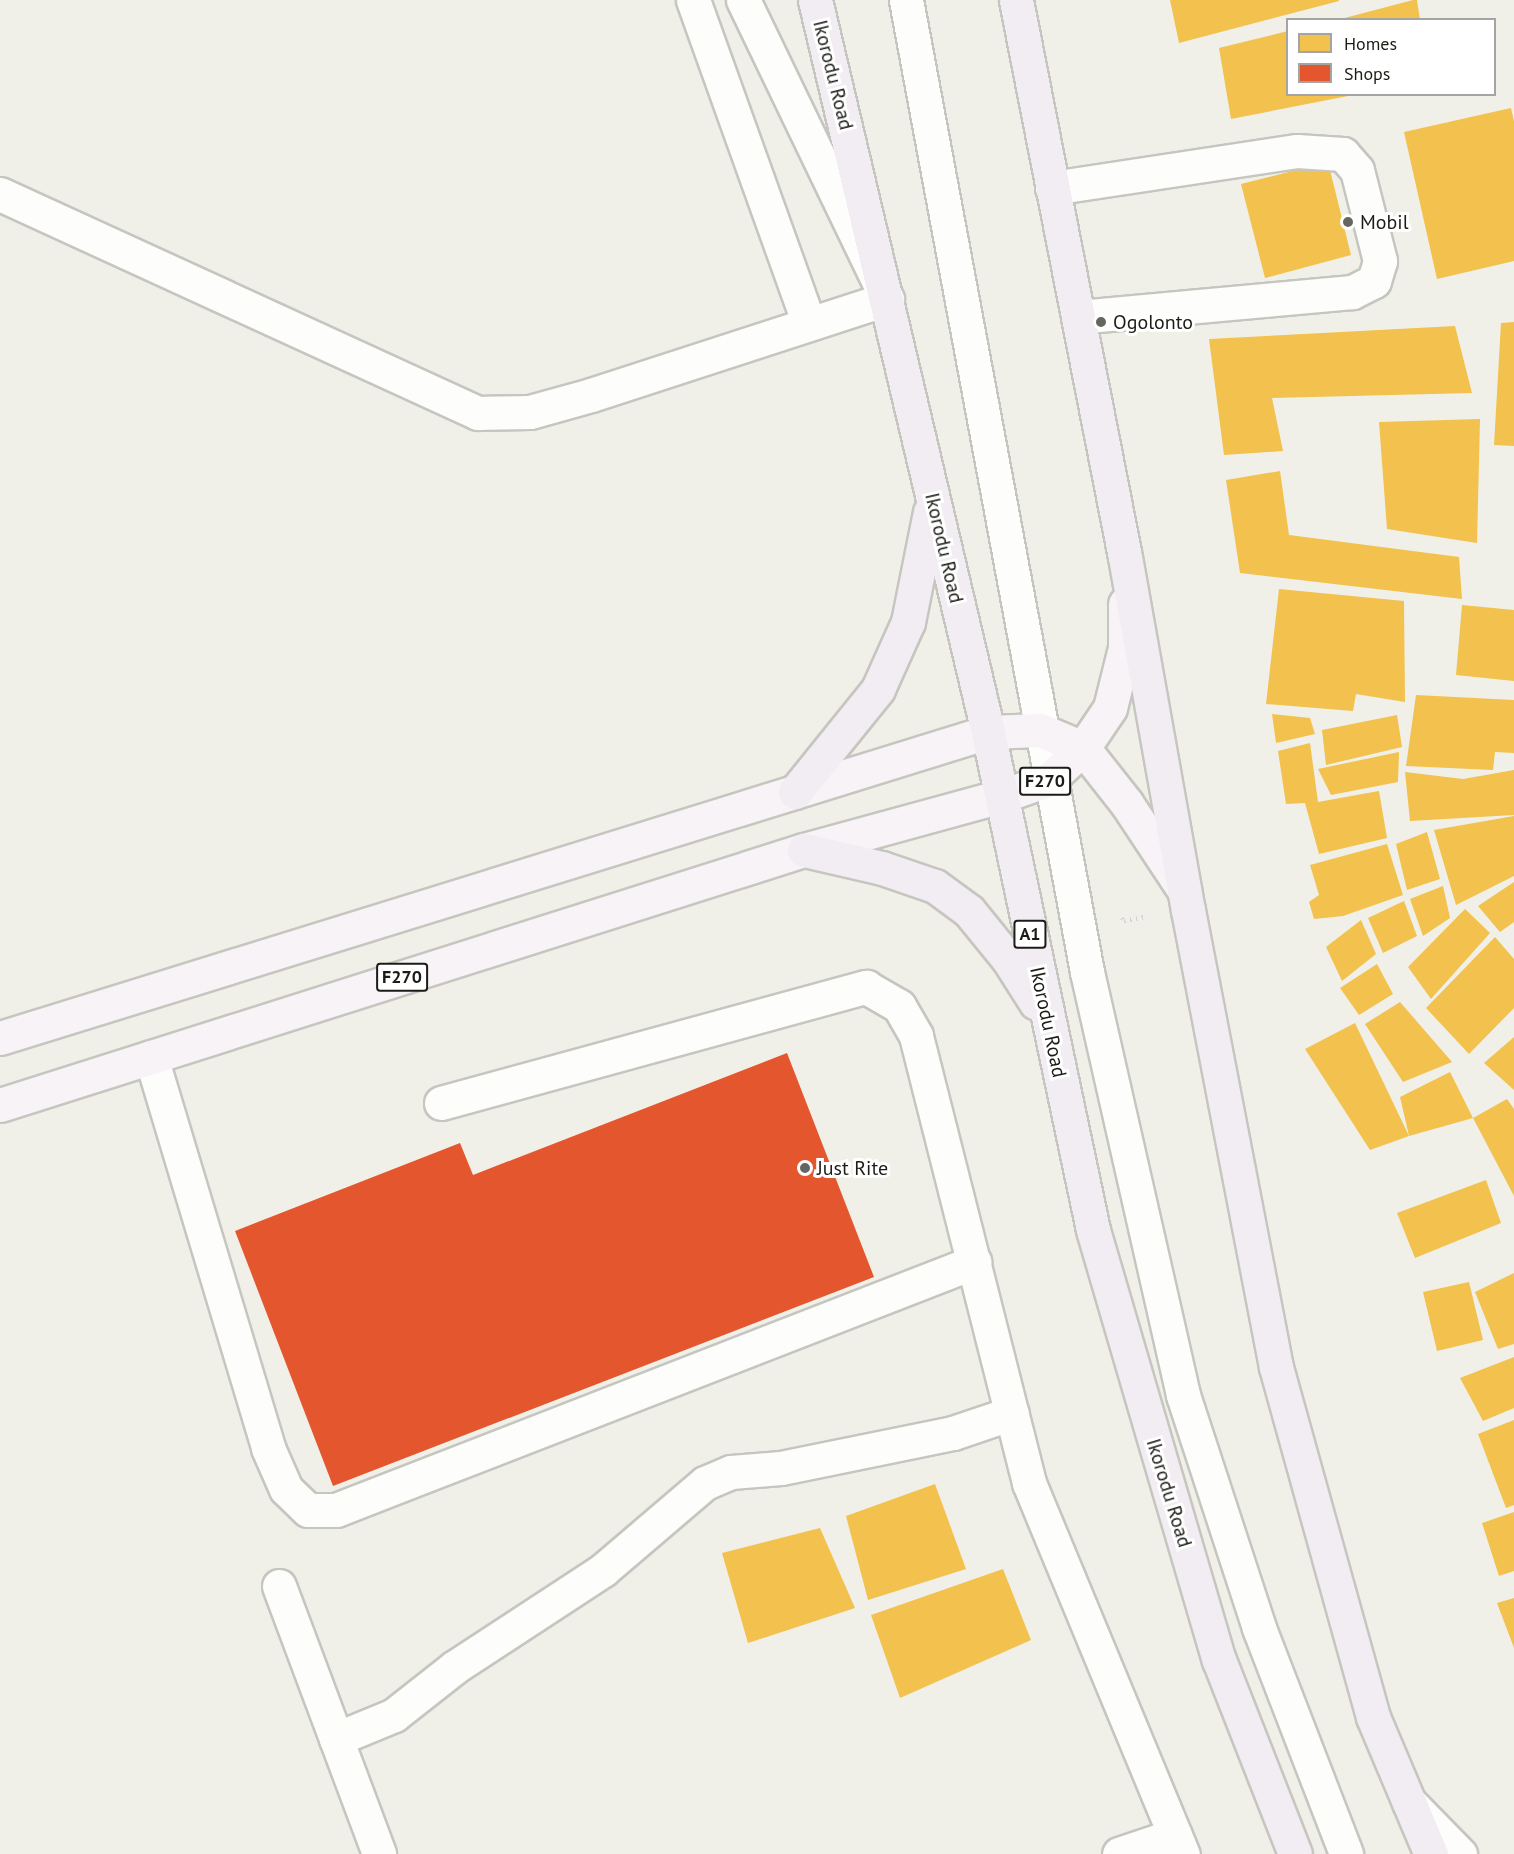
<!DOCTYPE html>
<html>
<head>
<meta charset="utf-8">
<style>
  body { margin:0 }
  #map { position:relative; width:1514px; height:1854px; overflow:hidden; background:#f0f0e8; font-family:"PT Sans",sans-serif }
  div>[style] { position:absolute }
  [style*='--x'] { left:calc(var(--x)*1px); top:calc(var(--y)*1px); width:calc(var(--w)*1px); rotate:calc(var(--a)*1deg) }
  .homes>* { inset:0; background:#f2c14e }
  .shops>* { inset:0; background:#e4572e }
  .path>* { height:4px; margin-top:-2px; transform-origin:0; background:repeating-linear-gradient(90deg,#d1d1ce 0 1.5px,transparent 0 6px) }
  .roads { filter:drop-shadow(2px 0 #c6c6c0) drop-shadow(-2px 0 #c6c6c0) drop-shadow(0 2px #c6c6c0) drop-shadow(0 -2px #c6c6c0) }
  .minor>* { height:33px; margin:-16.5px; padding:0 16.5px; transform-origin:16.5px; border-radius:16.5px; background:#fdfdfc }
  .major>* { height:33px; margin:-16.5px; padding:0 16.5px; transform-origin:16.5px; border-radius:16.5px; background:#f7f3f6 }
  .highway>* { height:33px; margin:-16.5px; padding:0 16.5px; transform-origin:16.5px; border-radius:16.5px; background:#f2ecf3 }
  .dots>* { width:16px; height:16px; translate:-50% -50%; box-sizing:border-box; border:3px solid #fff; border-radius:50% }
  span { translate:-50% -50%; white-space:nowrap; text-align:center; line-height:1.15; -webkit-text-stroke:6px #fff; paint-order:stroke }
  .shield-label span { padding:2px 4px; background:#fff; border:2px solid; border-radius:4px; -webkit-text-stroke-width:0 }
  .shield-label { font-size:18px; color:#1c1c17; font-weight:700 }
  .street-label { font-size:20px; color:#1c1c17 }
  .poi-label { font-size:20px; color:#1c1c17 }
  .left { translate:0 -50%; text-align:left }
  .legend { position:absolute; left:1286px; top:18px; width:210px; height:78px; box-sizing:border-box; background:#fff; border:2px solid #a4a4a2; margin:0; padding:8px 10px; list-style:none; font-size:18px; color:#1c1c17 }
  .legend li { display:flex; align-items:center; gap:12px; height:30px }
  .legend b { width:30px; border:2px solid #a4a4a2 }
</style>
</head>
<body>
<div id="map">
  <div class="homes">
    <i style="clip-path:polygon(1170px 0,1339px 0,1339px 1px,1179px 43px)"></i>
    <i style="clip-path:polygon(1417px 0,1420px 20px,1337px 20px,1413px 0)"></i>
    <i style="clip-path:polygon(1288px 31px,1288px 94px,1348px 96px,1231px 119px,1219px 48px)"></i>
    <i style="clip-path:polygon(1511px 108px,1514px 121px,1514px 261px,1437px 279px,1404px 132px)"></i>
    <i style="clip-path:polygon(1328px 162px,1351px 255px,1265px 278px,1241px 184px)"></i>
    <i style="clip-path:polygon(1514px 322px,1514px 446px,1494px 445px,1501px 323px)"></i>
    <i style="clip-path:polygon(1455px 326px,1472px 393px,1272px 398px,1283px 451px,1224px 455px,1209px 339px)"></i>
    <i style="clip-path:polygon(1480px 419px,1477px 543px,1387px 529px,1379px 422px)"></i>
    <i style="clip-path:polygon(1280px 471px,1289px 535px,1459px 557px,1462px 599px,1240px 573px,1226px 480px)"></i>
    <i style="clip-path:polygon(1279px 589px,1404px 601px,1405px 702px,1356px 694px,1353px 711px,1266px 704px)"></i>
    <i style="clip-path:polygon(1462px 605px,1514px 610px,1514px 681px,1456px 675px)"></i>
    <i style="clip-path:polygon(1416px 695px,1514px 700px,1514px 753px,1495px 752px,1493px 770px,1406px 766px)"></i>
    <i style="clip-path:polygon(1272px 714px,1310px 718px,1315px 734px,1276px 743px)"></i>
    <i style="clip-path:polygon(1397px 715px,1402px 747px,1326px 765px,1322px 730px)"></i>
    <i style="clip-path:polygon(1310px 743px,1318px 802px,1379px 791px,1387px 838px,1319px 854px,1305px 803px,1286px 804px,1278px 751px)"></i>
    <i style="clip-path:polygon(1399px 752px,1398px 782px,1331px 795px,1318px 769px)"></i>
    <i style="clip-path:polygon(1514px 770px,1514px 815px,1410px 821px,1405px 772px,1463px 779px)"></i>
    <i style="clip-path:polygon(1514px 816px,1514px 876px,1456px 905px,1434px 830px)"></i>
    <i style="clip-path:polygon(1427px 832px,1440px 879px,1407px 890px,1396px 844px)"></i>
    <i style="clip-path:polygon(1387px 844px,1403px 895px,1343px 916px,1314px 919px,1309px 902px,1319px 895px,1310px 865px)"></i>
    <i style="clip-path:polygon(1514px 882px,1514px 922px,1500px 932px,1478px 906px)"></i>
    <i style="clip-path:polygon(1443px 886px,1450px 918px,1423px 936px,1410px 899px)"></i>
    <i style="clip-path:polygon(1404px 901px,1417px 936px,1383px 953px,1368px 918px)"></i>
    <i style="clip-path:polygon(1465px 909px,1490px 933px,1431px 999px,1408px 967px)"></i>
    <i style="clip-path:polygon(1361px 920px,1376px 954px,1342px 981px,1326px 947px)"></i>
    <i style="clip-path:polygon(1495px 937px,1514px 959px,1514px 1008px,1469px 1054px,1426px 1008px)"></i>
    <i style="clip-path:polygon(1377px 964px,1393px 994px,1359px 1015px,1340px 988px)"></i>
    <i style="clip-path:polygon(1400px 1002px,1452px 1062px,1403px 1082px,1365px 1024px)"></i>
    <i style="clip-path:polygon(1355px 1023px,1409px 1136px,1370px 1150px,1305px 1049px)"></i>
    <i style="clip-path:polygon(1514px 1037px,1514px 1090px,1484px 1063px)"></i>
    <i style="clip-path:polygon(1450px 1072px,1473px 1118px,1507px 1099px,1514px 1109px,1514px 1196px,1473px 1118px,1409px 1136px,1400px 1097px)"></i>
    <i style="clip-path:polygon(1486px 1180px,1501px 1223px,1415px 1258px,1397px 1213px)"></i>
    <i style="clip-path:polygon(1514px 1273px,1514px 1344px,1498px 1349px,1475px 1292px)"></i>
    <i style="clip-path:polygon(1469px 1282px,1483px 1340px,1437px 1351px,1423px 1292px)"></i>
    <i style="clip-path:polygon(1514px 1357px,1514px 1408px,1483px 1421px,1460px 1378px)"></i>
    <i style="clip-path:polygon(1514px 1420px,1514px 1505px,1506px 1508px,1478px 1434px)"></i>
    <i style="clip-path:polygon(935px 1484px,966px 1569px,868px 1600px,846px 1516px)"></i>
    <i style="clip-path:polygon(1514px 1512px,1514px 1571px,1499px 1576px,1482px 1523px)"></i>
    <i style="clip-path:polygon(820px 1528px,855px 1608px,748px 1643px,722px 1553px)"></i>
    <i style="clip-path:polygon(1003px 1569px,1031px 1640px,900px 1698px,871px 1615px)"></i>
    <i style="clip-path:polygon(1514px 1598px,1514px 1648px,1497px 1603px)"></i>
  </div>
  <div class="shops">
    <i style="clip-path:polygon(787px 1053px,874px 1277px,333px 1486px,235px 1231px,460px 1143px,473px 1175px)"></i>
  </div>
  <div class="path">
    <i style="--x:1122;--y:918;--w:4;--a:56"></i>
    <i style="--x:1124;--y:921;--w:21;--a:-11"></i>
  </div>
  <div class="roads">
    <div class="minor">
      <i style="--x:693;--y:0;--w:344;--a:70.3"></i>
      <i style="--x:906;--y:0;--w:989;--a:79.45"></i>
      <i style="--x:1087;--y:972;--w:434;--a:77.2"></i>
      <i style="--x:1183;--y:1395;--w:245;--a:71.9"></i>
      <i style="--x:1259;--y:1628;--w:242;--a:68.9"></i>
      <i style="--x:1052;--y:188;--w:248;--a:-8.6"></i>
      <i style="--x:1297;--y:151;--w:46;--a:3.7"></i>
      <i style="--x:1343;--y:154;--w:21;--a:49"></i>
      <i style="--x:1357;--y:170;--w:94;--a:75.8"></i>
      <i style="--x:1380;--y:261;--w:21;--a:107"></i>
      <i style="--x:1374;--y:281;--w:25;--a:153"></i>
      <i style="--x:1352;--y:292;--w:274;--a:174.8"></i>
      <i style="--x:0;--y:194;--w:526;--a:24.62"></i>
      <i style="--x:478;--y:413;--w:52;--a:-1.1"></i>
      <i style="--x:530;--y:412;--w:63;--a:-15.6"></i>
      <i style="--x:591;--y:395;--w:311;--a:-18"></i>
      <i style="--x:887;--y:299;--w:332;--a:-115.7"></i>
      <i style="--x:151;--y:1057;--w:408;--a:73.3"></i>
      <i style="--x:268;--y:1448;--w:45;--a:66.3"></i>
      <i style="--x:286;--y:1489;--w:30;--a:44"></i>
      <i style="--x:308;--y:1510;--w:28;--a:0"></i>
      <i style="--x:336;--y:1510;--w:685;--a:-21.24"></i>
      <i style="--x:441;--y:1103;--w:441;--a:-15.3"></i>
      <i style="--x:866;--y:987;--w:38;--a:30"></i>
      <i style="--x:899;--y:1006;--w:34;--a:60"></i>
      <i style="--x:916;--y:1036;--w:461;--a:75.8"></i>
      <i style="--x:1029;--y:1483;--w:402;--a:67.5"></i>
      <i style="--x:279;--y:1586;--w:286;--a:69.5"></i>
      <i style="--x:336;--y:1739;--w:63;--a:-22.5"></i>
      <i style="--x:394;--y:1715;--w:78;--a:-38.2"></i>
      <i style="--x:455;--y:1667;--w:177;--a:-33.2"></i>
      <i style="--x:603;--y:1570;--w:134;--a:-40.5"></i>
      <i style="--x:705;--y:1483;--w:28;--a:-23"></i>
      <i style="--x:731;--y:1472;--w:50;--a:-4.6"></i>
      <i style="--x:781;--y:1468;--w:176;--a:-11.5"></i>
      <i style="--x:953;--y:1433;--w:62;--a:-18.7"></i>
      <i style="--x:1409;--y:1802;--w:73;--a:45.6"></i>
      <i style="--x:1119;--y:1854;--w:59;--a:-18.7"></i>
    </div>
    <div class="major">
      <i style="--x:0;--y:1038;--w:1034;--a:-17.21"></i>
      <i style="--x:988;--y:732;--w:52;--a:-2.2"></i>
      <i style="--x:1040;--y:730;--w:47;--a:22.7"></i>
      <i style="--x:1083;--y:748;--w:71;--a:51.8"></i>
      <i style="--x:1127;--y:804;--w:103;--a:56.5"></i>
      <i style="--x:0;--y:1105;--w:843;--a:-17.6"></i>
      <i style="--x:804;--y:850;--w:205;--a:-15.3"></i>
      <i style="--x:1002;--y:796;--w:51;--a:-19.5"></i>
      <i style="--x:1050;--y:779;--w:45;--a:-43.2"></i>
      <i style="--x:1083;--y:748;--w:48;--a:-56"></i>
      <i style="--x:1110;--y:708;--w:62;--a:-76"></i>
      <i style="--x:1125;--y:648;--w:44;--a:-90"></i>
    </div>
    <div class="highway">
      <i style="--x:815;--y:0;--w:752;--a:76.7"></i>
      <i style="--x:988;--y:732;--w:509;--a:78.09"></i>
      <i style="--x:1093;--y:1230;--w:448;--a:73.7"></i>
      <i style="--x:1219;--y:1660;--w:208;--a:68.6"></i>
      <i style="--x:1016;--y:0;--w:568;--a:78.93"></i>
      <i style="--x:1125;--y:557;--w:359;--a:79.9"></i>
      <i style="--x:1188;--y:910;--w:465;--a:79.1"></i>
      <i style="--x:1276;--y:1367;--w:363;--a:74.5"></i>
      <i style="--x:1373;--y:1717;--w:149;--a:67.1"></i>
      <i style="--x:795;--y:792;--w:132;--a:-51.1"></i>
      <i style="--x:878;--y:689;--w:73;--a:-65.9"></i>
      <i style="--x:908;--y:622;--w:112;--a:-78.7"></i>
      <i style="--x:804;--y:850;--w:80;--a:13"></i>
      <i style="--x:882;--y:868;--w:56;--a:18.8"></i>
      <i style="--x:935;--y:886;--w:42;--a:36.3"></i>
      <i style="--x:969;--y:911;--w:62;--a:50.9"></i>
      <i style="--x:1008;--y:959;--w:52;--a:57.5"></i>
    </div>
  </div>
  <div class="dots">
    <i style="left:1348px;top:222px;background:#666660"></i>
    <i style="left:1101px;top:322px;background:#666660"></i>
    <i style="left:805px;top:1168px;background:#666660"></i>
  </div>
  <div class="shield-label">
    <span style="left:1045px;top:781px">F270</span>
    <span style="left:1030px;top:934px">A1</span>
    <span style="left:402px;top:977px">F270</span>
  </div>
  <div class="street-label">
    <span style="left:833px;top:75px;rotate:76deg">Ikorodu Road</span>
    <span style="left:944px;top:548px;rotate:77deg">Ikorodu Road</span>
    <span style="left:1048px;top:1022px;rotate:78deg">Ikorodu Road</span>
    <span style="left:1169px;top:1493px;rotate:73deg">Ikorodu Road</span>
  </div>
  <div class="poi-label">
    <span class="left" style="left:1360px;top:222px">Mobil</span>
    <span class="left" style="left:1113px;top:322px">Ogolonto</span>
    <span class="left" style="left:817px;top:1168px">Just Rite</span>
  </div>
  <ul class="legend">
  <li><b style="height:16px;background:#f2c14e"></b>Homes</li>
  <li><b style="height:16px;background:#e4572e"></b>Shops</li>
  </ul>
</div>
</body>
</html>
